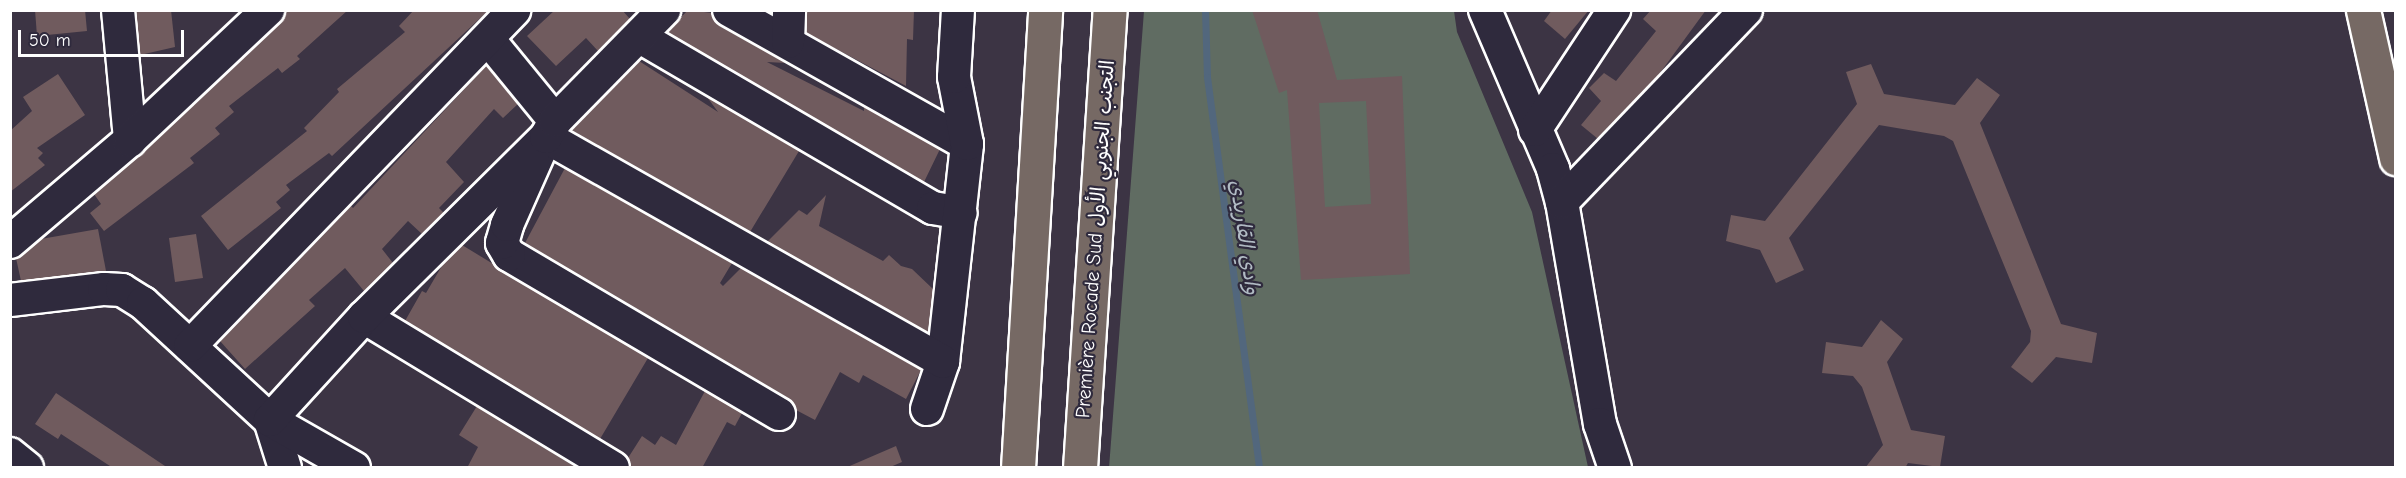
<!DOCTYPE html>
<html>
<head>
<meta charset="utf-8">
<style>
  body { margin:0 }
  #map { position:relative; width:2406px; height:478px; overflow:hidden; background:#3c3444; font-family:"Comic Neue","Playpen Sans Arabic",sans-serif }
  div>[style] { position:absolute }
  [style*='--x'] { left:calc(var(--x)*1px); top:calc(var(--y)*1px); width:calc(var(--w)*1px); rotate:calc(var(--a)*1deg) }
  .green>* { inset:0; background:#606c62 }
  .stream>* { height:7px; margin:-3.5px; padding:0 3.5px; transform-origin:3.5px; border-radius:3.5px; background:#52677d }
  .building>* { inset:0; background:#705b5e }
  .roads { filter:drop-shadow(2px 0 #fff) drop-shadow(-2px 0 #fff) drop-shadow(0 2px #fff) drop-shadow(0 -2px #fff) }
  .minor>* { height:32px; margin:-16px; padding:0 16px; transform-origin:16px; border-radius:16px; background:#2f2a3d }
  .highway>* { height:33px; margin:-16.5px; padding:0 16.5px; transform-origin:16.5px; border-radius:16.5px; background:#766964 }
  span { translate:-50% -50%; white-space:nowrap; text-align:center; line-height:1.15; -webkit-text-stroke:4.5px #2f2a3d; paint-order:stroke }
  .street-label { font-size:20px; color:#fff }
  .water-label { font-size:21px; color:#b1bbc4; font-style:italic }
  .frame { position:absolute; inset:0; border:12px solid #fff; pointer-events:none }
  .scale { position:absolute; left:18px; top:30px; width:166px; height:27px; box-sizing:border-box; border:3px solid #fff; border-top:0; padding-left:8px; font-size:18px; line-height:21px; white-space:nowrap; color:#fff; -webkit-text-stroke:4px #2f2a3d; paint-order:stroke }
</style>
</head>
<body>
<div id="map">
  <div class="green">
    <i style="clip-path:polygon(1144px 11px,1454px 11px,1457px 32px,1532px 212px,1588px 467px,1109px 468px)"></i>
  </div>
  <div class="stream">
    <i style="--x:1205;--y:10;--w:67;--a:88.3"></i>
    <i style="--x:1207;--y:77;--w:394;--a:82.4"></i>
  </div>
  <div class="building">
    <i style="clip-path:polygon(35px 10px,85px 10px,87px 31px,37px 36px)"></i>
    <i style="clip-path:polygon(136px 10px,171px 10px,175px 47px,140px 55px)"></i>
    <i style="clip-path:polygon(285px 10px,348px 10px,297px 56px,300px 59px,282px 73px,278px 68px,229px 106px,234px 112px,215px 128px,220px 134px,190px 158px,194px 163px,104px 231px,90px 213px,101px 204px,94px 194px,280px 23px)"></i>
    <i style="clip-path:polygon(414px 10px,489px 10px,332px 156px,329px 153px,286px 185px,290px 190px,276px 202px,281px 208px,228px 250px,201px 216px,307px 131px,304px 128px,339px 92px,337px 89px,405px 32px,399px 26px)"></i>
    <i style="clip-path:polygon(555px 10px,622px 10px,630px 19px,598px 51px,586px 38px,556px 66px,527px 36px)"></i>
    <i style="clip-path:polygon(688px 10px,712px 13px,720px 26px,786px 63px,767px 62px,864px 111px,864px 107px,940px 149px,924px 182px,667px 32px)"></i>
    <i style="clip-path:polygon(807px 10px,914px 10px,913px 40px,907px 39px,906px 86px,806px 33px)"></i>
    <i style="clip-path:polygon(evenodd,1252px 10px,1317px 10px,1337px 80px,1402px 76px,1410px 274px,1301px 280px,1287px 90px,1279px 93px,1252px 10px,1366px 101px,1371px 204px,1325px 207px,1319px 103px,1366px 101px)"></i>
    <i style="clip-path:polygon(1552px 10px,1589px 10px,1565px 39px,1544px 21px)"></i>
    <i style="clip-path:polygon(1651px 10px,1706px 10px,1657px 77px,1598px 139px,1581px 125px,1601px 101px,1589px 88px,1604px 73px,1616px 81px,1656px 31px,1643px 19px)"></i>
    <i style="clip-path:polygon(639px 61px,718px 112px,707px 97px,799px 151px,750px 232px,571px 130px)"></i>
    <i style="clip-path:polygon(1871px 64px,1884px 94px,1955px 105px,1977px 78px,2000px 95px,1980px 123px,2061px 324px,2097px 333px,2092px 363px,2056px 357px,2032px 383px,2011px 367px,2030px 342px,2031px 331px,1953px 141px,1944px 136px,1879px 125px,1789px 238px,1804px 270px,1776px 283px,1760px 250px,1726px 241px,1731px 215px,1765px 221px,1857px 104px,1846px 72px)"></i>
    <i style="clip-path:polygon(486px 66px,518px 104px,503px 118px,494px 109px,446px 162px,464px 182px,439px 208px,444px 213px,422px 234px,408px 221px,382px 249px,393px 263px,364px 291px,345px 268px,309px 300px,315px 306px,245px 369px,220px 341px,351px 206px,353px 208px)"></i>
    <i style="clip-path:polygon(58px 74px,85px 115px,37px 148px,43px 153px,38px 158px,45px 165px,10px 192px,10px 131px,32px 111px,23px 97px)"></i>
    <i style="clip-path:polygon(565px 168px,732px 263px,720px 283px,723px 286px,741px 268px,921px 370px,906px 399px,863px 375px,859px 383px,840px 372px,815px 420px,796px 410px,788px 398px,525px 243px)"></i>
    <i style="clip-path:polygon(826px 195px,819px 226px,883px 261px,889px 255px,901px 266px,912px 269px,933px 289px,928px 333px,767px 242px,799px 210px,807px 215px)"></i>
    <i style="clip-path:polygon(98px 229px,106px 271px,21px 281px,16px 258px,41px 239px)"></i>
    <i style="clip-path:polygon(196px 234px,203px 278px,175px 282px,169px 238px)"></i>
    <i style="clip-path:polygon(462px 245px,648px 358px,600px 439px,405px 321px,422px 291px,426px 293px,443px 264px)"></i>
    <i style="clip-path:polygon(1881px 320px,1903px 339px,1887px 362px,1911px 430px,1945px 436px,1940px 467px,1908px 463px,1905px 468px,1865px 468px,1883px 445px,1862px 387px,1853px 376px,1822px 373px,1826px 342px,1862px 347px)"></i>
    <i style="clip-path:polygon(705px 391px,742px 413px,735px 426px,727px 422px,702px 468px,631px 468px,628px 458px,642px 436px,655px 445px,661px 436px,676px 445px)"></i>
    <i style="clip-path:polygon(56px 393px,168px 468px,113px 468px,61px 434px,58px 439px,35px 424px)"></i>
    <i style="clip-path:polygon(477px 406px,577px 468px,467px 468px,478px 447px,459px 435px)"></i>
    <i style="clip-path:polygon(896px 446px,902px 462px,888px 468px,845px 468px)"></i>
  </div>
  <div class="roads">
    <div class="minor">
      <i style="--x:118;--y:10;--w:131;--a:84.7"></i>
      <i style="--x:729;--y:10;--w:273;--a:29.4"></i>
      <i style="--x:1485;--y:10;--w:173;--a:66.8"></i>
      <i style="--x:1553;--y:169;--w:34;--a:75"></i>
      <i style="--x:1562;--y:202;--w:225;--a:80.3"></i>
      <i style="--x:1600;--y:424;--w:46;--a:71.2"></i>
      <i style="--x:640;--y:37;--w:339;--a:30.3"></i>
      <i style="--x:933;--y:208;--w:28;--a:10"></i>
      <i style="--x:488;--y:39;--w:106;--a:50.7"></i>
      <i style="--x:788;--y:42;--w:32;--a:-88"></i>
      <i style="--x:1535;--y:130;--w:144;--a:-56.6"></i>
      <i style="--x:1562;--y:202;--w:266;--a:-46.2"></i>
      <i style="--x:10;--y:242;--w:157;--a:-40.4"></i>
      <i style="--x:130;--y:140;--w:190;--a:-43.3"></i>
      <i style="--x:10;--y:300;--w:95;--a:-6.7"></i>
      <i style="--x:104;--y:289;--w:18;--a:3"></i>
      <i style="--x:122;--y:290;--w:25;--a:32"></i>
      <i style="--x:143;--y:303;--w:173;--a:42.7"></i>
      <i style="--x:270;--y:420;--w:50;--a:72.6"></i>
      <i style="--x:364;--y:317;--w:291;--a:31.2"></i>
      <i style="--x:190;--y:346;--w:467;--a:-46"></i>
      <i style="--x:927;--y:409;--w:50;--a:-71.2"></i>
      <i style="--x:943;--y:362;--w:219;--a:-83.7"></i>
      <i style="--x:967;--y:144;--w:68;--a:-101"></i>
      <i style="--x:954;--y:77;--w:67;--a:-86.6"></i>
      <i style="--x:779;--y:414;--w:313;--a:-149.5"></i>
      <i style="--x:509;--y:255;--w:14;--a:-120"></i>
      <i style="--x:502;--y:243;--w:19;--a:-74"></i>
      <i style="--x:507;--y:225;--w:96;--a:-66.1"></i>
      <i style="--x:546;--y:137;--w:456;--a:29.5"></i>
      <i style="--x:10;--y:454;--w:22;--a:39"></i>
      <i style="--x:354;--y:468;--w:97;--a:-150.3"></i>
      <i style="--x:270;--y:420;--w:139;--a:-47.6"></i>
      <i style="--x:364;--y:317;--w:256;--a:-44.7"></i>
      <i style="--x:546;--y:137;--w:18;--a:-61"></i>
      <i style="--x:555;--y:121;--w:156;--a:-45.5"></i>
    </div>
    <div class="highway">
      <i style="--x:2363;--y:10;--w:152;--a:77.4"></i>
      <i style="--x:1018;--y:468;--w:459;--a:-86.6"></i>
      <i style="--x:1080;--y:468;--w:459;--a:-86.3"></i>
    </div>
  </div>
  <div class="street-label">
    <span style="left:1095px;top:239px;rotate:-86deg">Première Rocade Sud التجنب الجنوبي الأول</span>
  </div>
  <div class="water-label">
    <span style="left:1245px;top:237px;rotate:82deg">وادي القاريدي</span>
  </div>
  <div class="frame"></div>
  <div class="scale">50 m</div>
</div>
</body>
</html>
